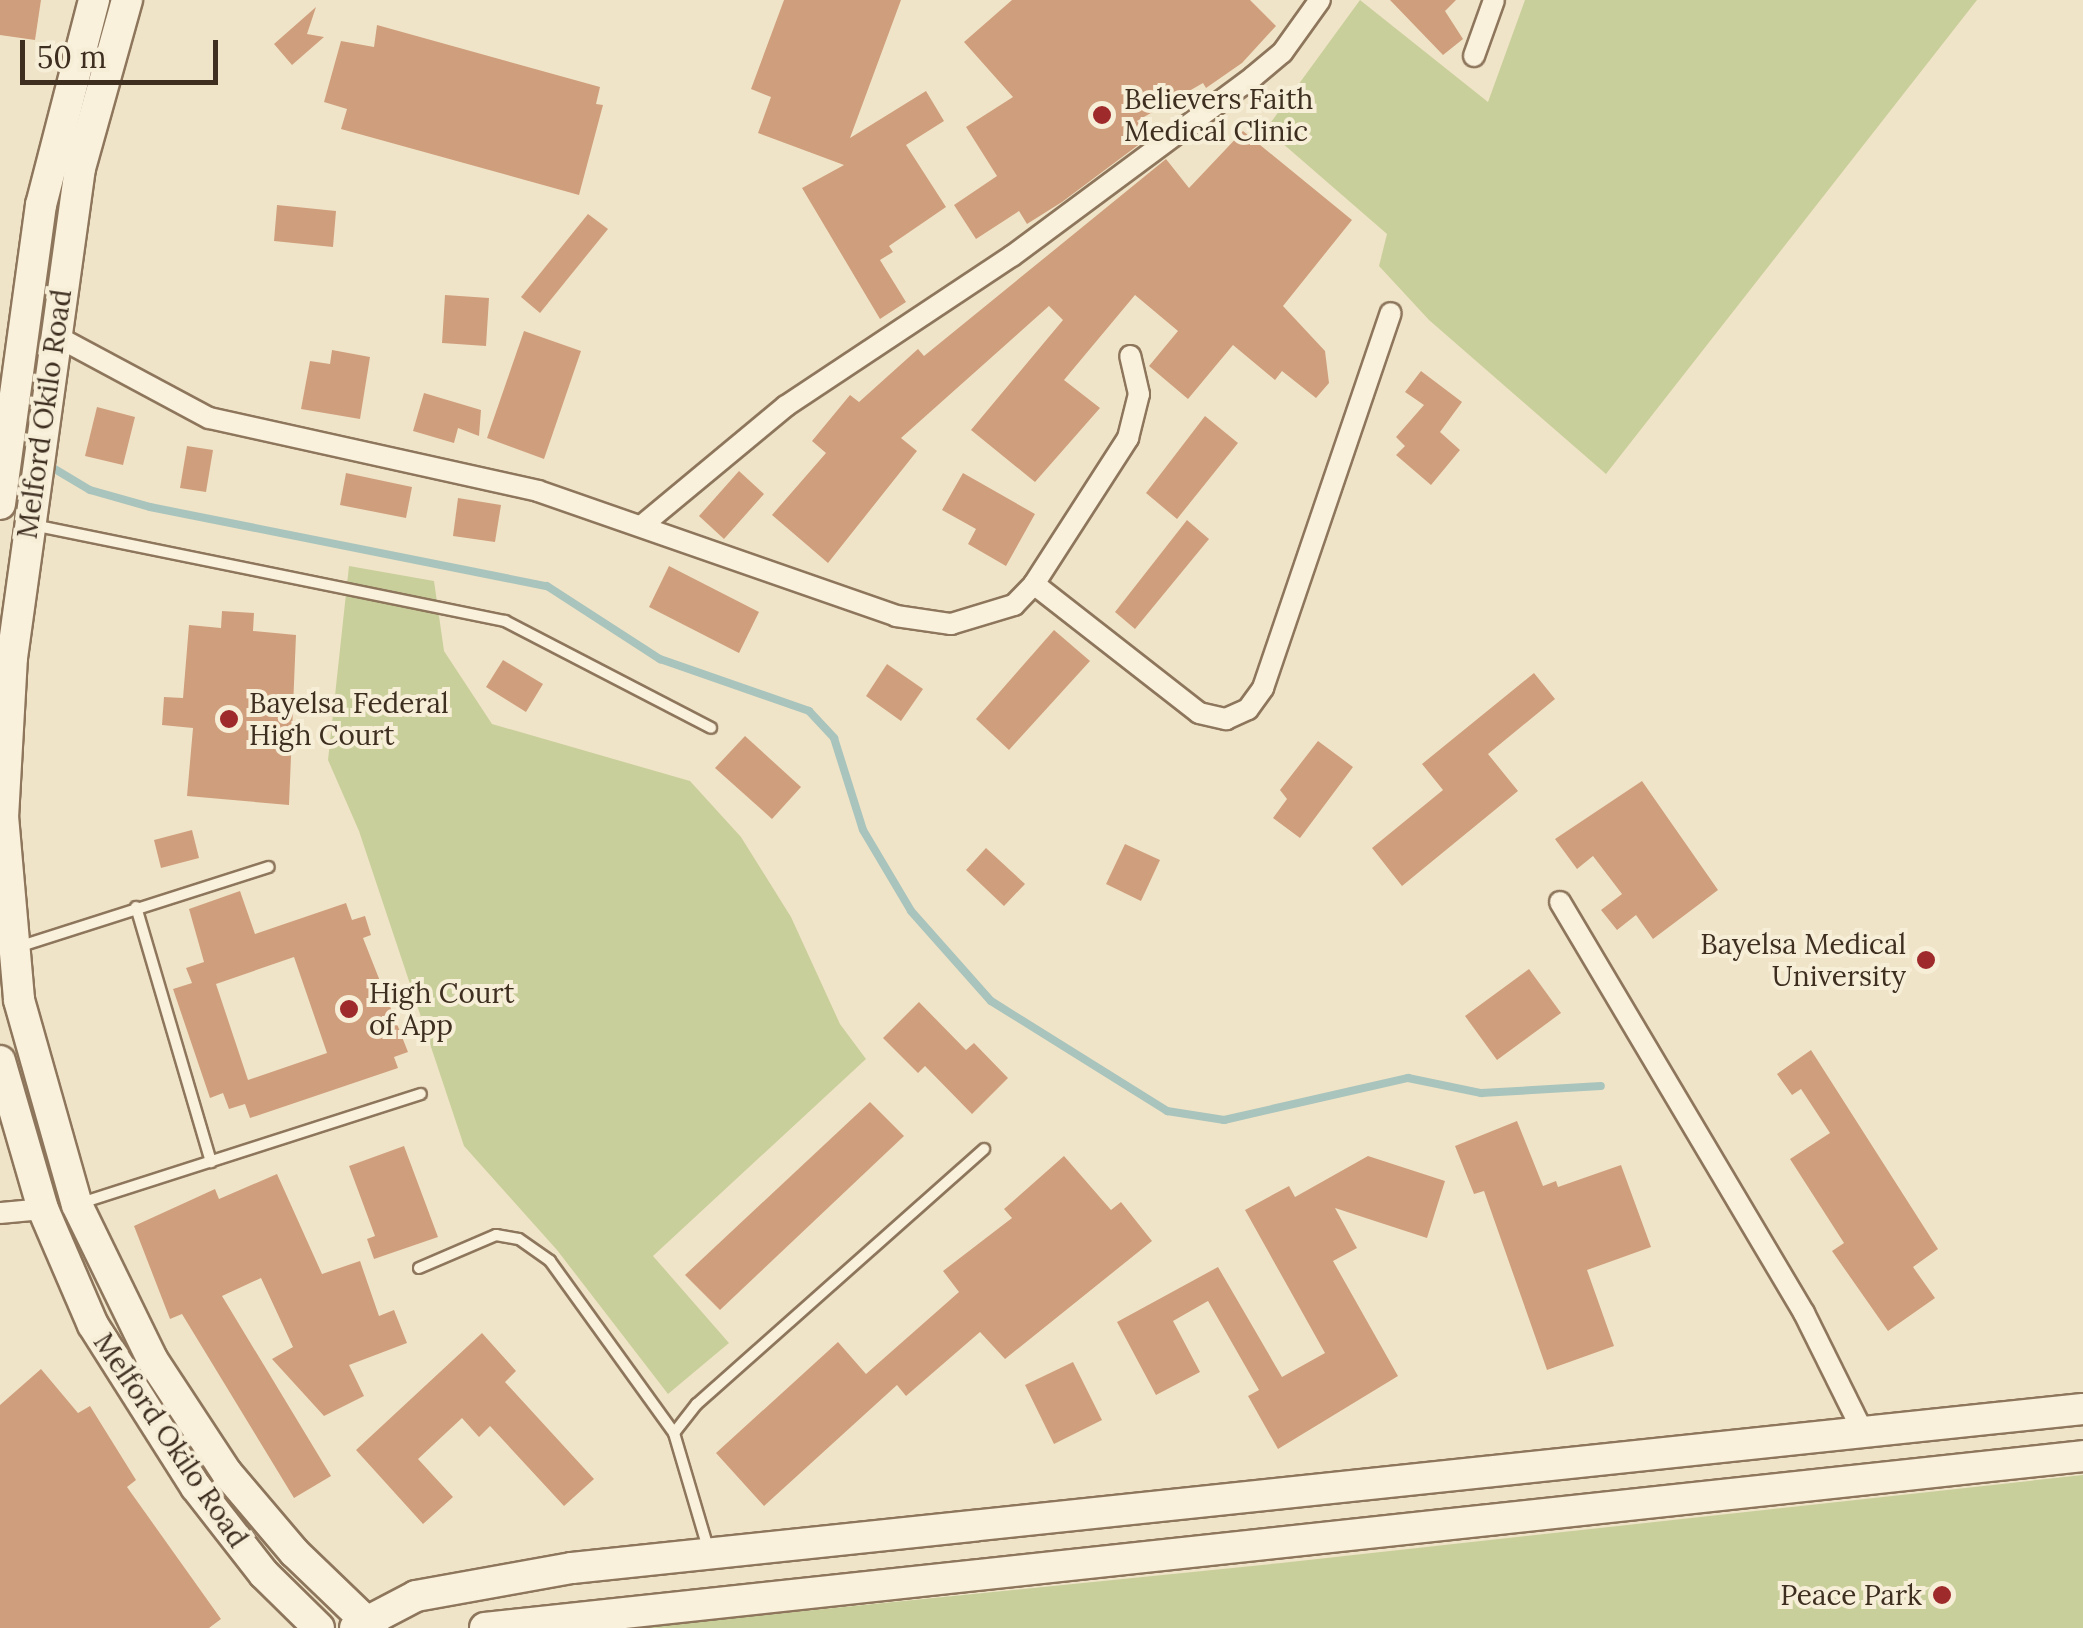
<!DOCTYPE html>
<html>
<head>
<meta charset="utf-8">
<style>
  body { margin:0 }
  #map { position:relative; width:2083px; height:1628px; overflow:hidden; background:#f0e4c8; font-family:Lora,serif }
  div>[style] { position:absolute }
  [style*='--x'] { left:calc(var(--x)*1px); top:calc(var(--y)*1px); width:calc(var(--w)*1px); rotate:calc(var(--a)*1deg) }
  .green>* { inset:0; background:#c9cf9b }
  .stream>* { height:8px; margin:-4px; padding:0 4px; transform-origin:4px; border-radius:4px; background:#a9c4bc }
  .building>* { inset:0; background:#cf9f7d }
  .roads { filter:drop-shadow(2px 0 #8d765c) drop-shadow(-2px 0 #8d765c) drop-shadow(0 2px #8d765c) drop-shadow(0 -2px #8d765c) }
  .service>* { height:10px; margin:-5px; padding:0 5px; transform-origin:5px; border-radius:5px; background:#faf1dc }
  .minor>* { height:20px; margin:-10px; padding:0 10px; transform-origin:10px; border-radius:10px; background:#faf1dc }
  .secondary>* { height:30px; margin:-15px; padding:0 15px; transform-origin:15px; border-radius:15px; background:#faf1dc }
  .dots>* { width:28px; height:28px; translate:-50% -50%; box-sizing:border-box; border:5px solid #f7eed8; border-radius:50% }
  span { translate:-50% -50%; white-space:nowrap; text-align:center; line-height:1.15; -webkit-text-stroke:8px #f7eed8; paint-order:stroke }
  .poi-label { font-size:28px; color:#3d2e20 }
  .left { translate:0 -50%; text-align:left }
  .right { translate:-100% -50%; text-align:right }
  .street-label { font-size:28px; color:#3d2e20 }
  .scale { position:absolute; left:20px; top:40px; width:198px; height:45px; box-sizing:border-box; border:5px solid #3d2e20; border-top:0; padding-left:12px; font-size:30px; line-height:35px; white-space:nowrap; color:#3d2e20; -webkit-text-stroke:8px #f7eed8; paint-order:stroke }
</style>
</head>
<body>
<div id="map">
  <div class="green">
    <i style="clip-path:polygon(1360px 0,1488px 102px,1525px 0,1977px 0,1606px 474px,1429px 320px,1379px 266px,1387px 234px,1266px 129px)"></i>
    <i style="clip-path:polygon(349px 566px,434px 581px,444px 651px,492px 724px,690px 781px,741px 837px,791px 917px,840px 1024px,866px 1059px,653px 1256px,729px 1343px,668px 1394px,557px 1250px,464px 1146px,359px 831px,328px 760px)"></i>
    <i style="clip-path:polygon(2083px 1475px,2083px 1628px,636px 1628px,1281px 1563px)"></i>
  </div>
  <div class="stream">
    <i style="--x:48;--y:465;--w:49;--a:30.8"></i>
    <i style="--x:90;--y:490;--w:62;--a:15.8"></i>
    <i style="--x:150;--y:507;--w:405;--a:11.3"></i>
    <i style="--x:547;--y:586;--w:135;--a:32.9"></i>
    <i style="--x:660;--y:659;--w:158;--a:19.2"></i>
    <i style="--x:809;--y:711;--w:37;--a:47"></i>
    <i style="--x:834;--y:738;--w:96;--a:72.5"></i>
    <i style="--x:863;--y:830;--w:94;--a:59.3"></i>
    <i style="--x:911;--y:911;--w:120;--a:48.4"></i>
    <i style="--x:991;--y:1001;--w:208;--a:32"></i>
    <i style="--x:1167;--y:1111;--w:58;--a:9"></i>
    <i style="--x:1224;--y:1120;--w:189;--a:-12.9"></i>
    <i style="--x:1408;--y:1078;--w:75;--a:11.6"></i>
    <i style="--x:1481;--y:1093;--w:120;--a:-3.3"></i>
  </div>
  <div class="building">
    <i style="clip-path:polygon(0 0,41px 0,35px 40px,0 35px)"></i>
    <i style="clip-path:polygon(784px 0,901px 0,850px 138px,926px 91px,944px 121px,906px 145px,946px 207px,889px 246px,893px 252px,880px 260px,906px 302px,880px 319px,802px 188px,844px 165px,758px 133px,771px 97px,751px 89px)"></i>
    <i style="clip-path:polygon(1012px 0,1250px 0,1276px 26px,1242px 63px,1206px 88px,1203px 83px,1137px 121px,1149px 137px,1062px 202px,1027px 224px,1019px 211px,976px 239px,954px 205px,997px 176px,966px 127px,1013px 97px,964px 42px)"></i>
    <i style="clip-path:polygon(1390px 0,1456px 0,1445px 11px,1463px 39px,1443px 55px)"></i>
    <i style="clip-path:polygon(316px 7px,307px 34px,324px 37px,292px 65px,274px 44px)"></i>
    <i style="clip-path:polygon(377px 25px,600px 87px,596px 104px,603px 105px,579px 195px,341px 129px,347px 109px,324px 102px,341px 41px,374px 47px)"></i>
    <i style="clip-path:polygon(1243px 131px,1352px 220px,1283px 306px,1325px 351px,1329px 383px,1316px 398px,1282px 371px,1275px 380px,1233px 345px,1188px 399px,1149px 366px,1178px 331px,1135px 295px,1064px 380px,1100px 408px,1035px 482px,971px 430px,1063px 320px,1049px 306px,901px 438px,917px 451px,828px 563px,772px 515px,826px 453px,812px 441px,850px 395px,859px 402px,918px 349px,924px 356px,1166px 159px,1189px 188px)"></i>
    <i style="clip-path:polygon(277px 205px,336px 211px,333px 247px,274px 241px)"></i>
    <i style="clip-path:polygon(588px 214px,608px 229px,540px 313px,521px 297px)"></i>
    <i style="clip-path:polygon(445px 295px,489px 298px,486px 346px,442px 343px)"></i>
    <i style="clip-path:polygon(524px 331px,581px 351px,544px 459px,487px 438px)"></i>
    <i style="clip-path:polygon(332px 350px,370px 357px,360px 419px,301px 409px,310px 361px,330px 364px)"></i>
    <i style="clip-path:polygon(1421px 371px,1462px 402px,1440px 432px,1460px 450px,1431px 485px,1396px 455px,1405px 446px,1396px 437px,1424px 405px,1405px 392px)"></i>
    <i style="clip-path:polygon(424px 393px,481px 410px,479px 436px,458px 428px,454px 443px,413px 431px)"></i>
    <i style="clip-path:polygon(97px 407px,135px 417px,123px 465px,85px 456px)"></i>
    <i style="clip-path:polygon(1205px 416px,1238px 443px,1177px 519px,1146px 493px)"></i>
    <i style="clip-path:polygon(187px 446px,213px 450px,206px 492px,180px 488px)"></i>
    <i style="clip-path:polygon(739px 471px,764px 494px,724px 539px,699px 516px)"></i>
    <i style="clip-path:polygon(346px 473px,412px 487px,406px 518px,340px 505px)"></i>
    <i style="clip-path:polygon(963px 473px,1035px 514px,1006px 566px,968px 544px,976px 529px,942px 510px)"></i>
    <i style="clip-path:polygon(458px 498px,501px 505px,495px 542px,453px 536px)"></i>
    <i style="clip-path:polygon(1187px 520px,1209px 539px,1135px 629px,1115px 612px)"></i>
    <i style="clip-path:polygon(669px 566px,759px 612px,739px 653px,649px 607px)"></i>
    <i style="clip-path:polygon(222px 611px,254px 613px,253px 631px,296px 635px,289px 805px,187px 796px,193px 728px,162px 725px,164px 697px,183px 698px,189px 625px,221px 628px)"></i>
    <i style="clip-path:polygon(1054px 630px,1090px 661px,1009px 750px,976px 719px)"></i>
    <i style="clip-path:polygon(503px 660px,543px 684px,526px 712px,486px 687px)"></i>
    <i style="clip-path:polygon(887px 664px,923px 689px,901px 721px,866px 696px)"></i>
    <i style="clip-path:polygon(1534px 673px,1555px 699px,1488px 754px,1518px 791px,1402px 886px,1372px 848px,1443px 790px,1422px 764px)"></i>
    <i style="clip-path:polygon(745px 736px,801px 787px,772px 819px,715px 768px)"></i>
    <i style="clip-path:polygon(1318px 741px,1353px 767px,1300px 838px,1273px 818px,1287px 799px,1280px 790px)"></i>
    <i style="clip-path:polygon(1642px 781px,1718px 890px,1653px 939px,1636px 915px,1617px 930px,1601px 910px,1622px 894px,1593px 856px,1577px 869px,1555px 839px)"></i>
    <i style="clip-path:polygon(192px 830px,199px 858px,161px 868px,154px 840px)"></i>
    <i style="clip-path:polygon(1125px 844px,1160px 860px,1141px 901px,1106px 884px)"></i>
    <i style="clip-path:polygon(986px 848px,1025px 884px,1004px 906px,966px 870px)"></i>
    <i style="clip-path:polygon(evenodd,240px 891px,255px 934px,346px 903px,352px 920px,365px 916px,371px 935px,363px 938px,408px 1052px,394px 1057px,398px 1068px,250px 1118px,245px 1104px,229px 1109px,223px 1093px,210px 1098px,173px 989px,192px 983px,186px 968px,204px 962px,189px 909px,240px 891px,294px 957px,327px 1053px,248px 1080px,216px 984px,294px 957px)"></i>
    <i style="clip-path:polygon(1529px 969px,1561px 1013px,1497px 1060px,1465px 1016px)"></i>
    <i style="clip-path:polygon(919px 1002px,966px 1050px,974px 1043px,1008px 1078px,972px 1114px,925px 1066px,918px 1073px,883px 1038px)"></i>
    <i style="clip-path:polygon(1811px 1050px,1938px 1249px,1913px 1267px,1935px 1298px,1888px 1331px,1832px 1251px,1844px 1243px,1790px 1159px,1830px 1133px,1801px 1089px,1792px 1095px,1777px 1074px)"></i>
    <i style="clip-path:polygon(870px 1102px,904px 1136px,720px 1310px,685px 1275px)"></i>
    <i style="clip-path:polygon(1517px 1121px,1543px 1186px,1556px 1181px,1558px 1187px,1621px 1165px,1651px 1247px,1587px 1270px,1614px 1346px,1547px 1370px,1484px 1191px,1474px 1194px,1455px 1146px)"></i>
    <i style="clip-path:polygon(404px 1146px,438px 1237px,374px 1259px,367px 1239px,375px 1236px,349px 1166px)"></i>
    <i style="clip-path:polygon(1064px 1156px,1111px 1210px,1121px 1202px,1152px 1241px,1005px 1359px,980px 1332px,906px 1396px,897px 1385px,764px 1506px,716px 1453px,838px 1342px,866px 1374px,959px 1292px,943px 1271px,1012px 1218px,1004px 1209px)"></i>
    <i style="clip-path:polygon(1368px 1156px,1445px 1181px,1427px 1238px,1335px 1208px,1357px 1248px,1333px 1261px,1398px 1376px,1278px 1449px,1248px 1396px,1259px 1390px,1208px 1301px,1173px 1321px,1200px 1372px,1156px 1395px,1117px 1322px,1218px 1267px,1282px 1377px,1325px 1353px,1245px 1210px,1289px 1186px,1295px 1197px)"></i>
    <i style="clip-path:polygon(277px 1174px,322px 1274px,360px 1261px,379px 1316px,394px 1310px,407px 1343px,349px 1365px,364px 1396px,324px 1416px,272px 1359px,293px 1347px,261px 1278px,222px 1296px,331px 1476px,294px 1498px,182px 1314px,170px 1319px,134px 1226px,215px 1189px,219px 1199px)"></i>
    <i style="clip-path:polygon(482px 1333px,516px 1371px,505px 1382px,594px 1479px,564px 1506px,490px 1426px,479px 1437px,462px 1418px,418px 1459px,453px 1497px,423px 1524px,356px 1450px)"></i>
    <i style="clip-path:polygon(1073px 1362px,1102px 1420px,1054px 1444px,1025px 1385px)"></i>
    <i style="clip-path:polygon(41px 1369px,78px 1413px,90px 1406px,136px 1480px,127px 1487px,221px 1619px,209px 1628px,0 1628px,0 1405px)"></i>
  </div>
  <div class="roads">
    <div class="service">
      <i style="--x:33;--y:525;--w:482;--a:11.5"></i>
      <i style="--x:505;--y:621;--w:232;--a:27.4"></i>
      <i style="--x:136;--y:907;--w:266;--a:73.6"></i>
      <i style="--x:18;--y:947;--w:263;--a:-17.7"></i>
      <i style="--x:78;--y:1204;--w:360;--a:-17.8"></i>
      <i style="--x:419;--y:1268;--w:84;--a:-23.2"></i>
      <i style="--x:496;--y:1235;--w:23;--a:10"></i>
      <i style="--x:519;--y:1239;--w:38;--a:35"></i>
      <i style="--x:550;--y:1261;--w:212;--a:54.2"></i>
      <i style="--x:708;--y:1548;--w:120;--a:-106.5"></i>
      <i style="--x:674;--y:1433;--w:37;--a:-52"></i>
      <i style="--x:697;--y:1404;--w:384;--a:-41.6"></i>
    </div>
    <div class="minor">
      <i style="--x:1474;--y:56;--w:59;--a:-70.3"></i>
      <i style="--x:54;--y:335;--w:176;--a:28.2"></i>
      <i style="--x:209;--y:418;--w:337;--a:12.5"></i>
      <i style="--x:538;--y:491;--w:379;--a:19.2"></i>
      <i style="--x:896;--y:616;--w:56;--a:8.3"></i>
      <i style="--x:951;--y:624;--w:66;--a:-16.8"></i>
      <i style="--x:1014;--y:605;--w:29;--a:-46"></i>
      <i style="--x:1034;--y:584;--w:174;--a:-57.2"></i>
      <i style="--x:1128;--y:438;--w:45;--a:-76"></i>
      <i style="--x:1139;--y:394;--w:39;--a:-103"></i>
      <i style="--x:645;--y:523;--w:183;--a:-39.7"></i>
      <i style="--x:786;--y:406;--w:271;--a:-33.6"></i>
      <i style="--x:1012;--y:256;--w:300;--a:-36.6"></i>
      <i style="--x:1253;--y:77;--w:38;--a:-40"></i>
      <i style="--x:1282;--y:53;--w:65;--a:-54.4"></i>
      <i style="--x:1034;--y:584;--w:209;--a:38"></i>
      <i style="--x:1199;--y:713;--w:28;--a:13"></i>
      <i style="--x:1226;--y:719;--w:24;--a:-24"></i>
      <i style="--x:1248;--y:709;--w:26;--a:-54"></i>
      <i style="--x:1263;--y:688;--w:396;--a:-71.2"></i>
      <i style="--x:1560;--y:902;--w:478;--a:59.3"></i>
      <i style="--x:1804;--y:1313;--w:133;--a:63.6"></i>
      <i style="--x:0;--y:1213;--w:43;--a:-5.3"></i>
    </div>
    <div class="secondary">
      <i style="--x:127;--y:0;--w:174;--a:105.6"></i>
      <i style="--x:80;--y:168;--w:494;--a:97.9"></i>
      <i style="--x:12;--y:657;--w:159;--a:93.2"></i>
      <i style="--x:3;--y:816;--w:185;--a:85"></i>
      <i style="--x:19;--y:1000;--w:213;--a:74.2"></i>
      <i style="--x:77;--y:1205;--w:171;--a:64"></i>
      <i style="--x:152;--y:1359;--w:136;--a:56.7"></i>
      <i style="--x:227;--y:1473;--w:104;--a:49.7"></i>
      <i style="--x:294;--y:1552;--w:110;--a:43.9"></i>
      <i style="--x:0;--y:504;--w:302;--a:-82.2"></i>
      <i style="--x:41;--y:205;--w:212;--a:-75.5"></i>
      <i style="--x:0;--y:1061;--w:154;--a:73.8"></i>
      <i style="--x:43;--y:1209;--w:126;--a:66.7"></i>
      <i style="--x:93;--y:1325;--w:192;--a:57.6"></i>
      <i style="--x:196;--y:1487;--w:110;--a:52"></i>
      <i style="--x:264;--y:1574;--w:77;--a:44.5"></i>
      <i style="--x:355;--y:1628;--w:69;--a:-27.7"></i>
      <i style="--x:416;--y:1596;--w:158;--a:-10.2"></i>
      <i style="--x:572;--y:1568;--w:1519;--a:-6.01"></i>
      <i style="--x:485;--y:1628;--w:1607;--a:-6.14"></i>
    </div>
  </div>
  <div class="dots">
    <i style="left:1102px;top:115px;background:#9e2a2b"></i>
    <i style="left:229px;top:719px;background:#9e2a2b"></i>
    <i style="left:1926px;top:960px;background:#9e2a2b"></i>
    <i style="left:349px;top:1009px;background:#9e2a2b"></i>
    <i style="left:1942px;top:1595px;background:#9e2a2b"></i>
  </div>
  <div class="poi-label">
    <span class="left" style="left:1124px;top:115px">Believers Faith<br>Medical Clinic</span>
    <span class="left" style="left:249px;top:719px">Bayelsa Federal<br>High Court</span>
    <span class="right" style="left:1906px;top:960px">Bayelsa Medical<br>University</span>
    <span class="left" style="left:369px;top:1009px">High Court<br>of App</span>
    <span class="right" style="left:1922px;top:1595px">Peace Park</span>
  </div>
  <div class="street-label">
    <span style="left:44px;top:414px;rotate:-82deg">Melford Okilo Road</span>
    <span style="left:171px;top:1440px;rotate:56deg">Melford Okilo Road</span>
  </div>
  <div class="scale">50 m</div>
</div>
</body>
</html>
